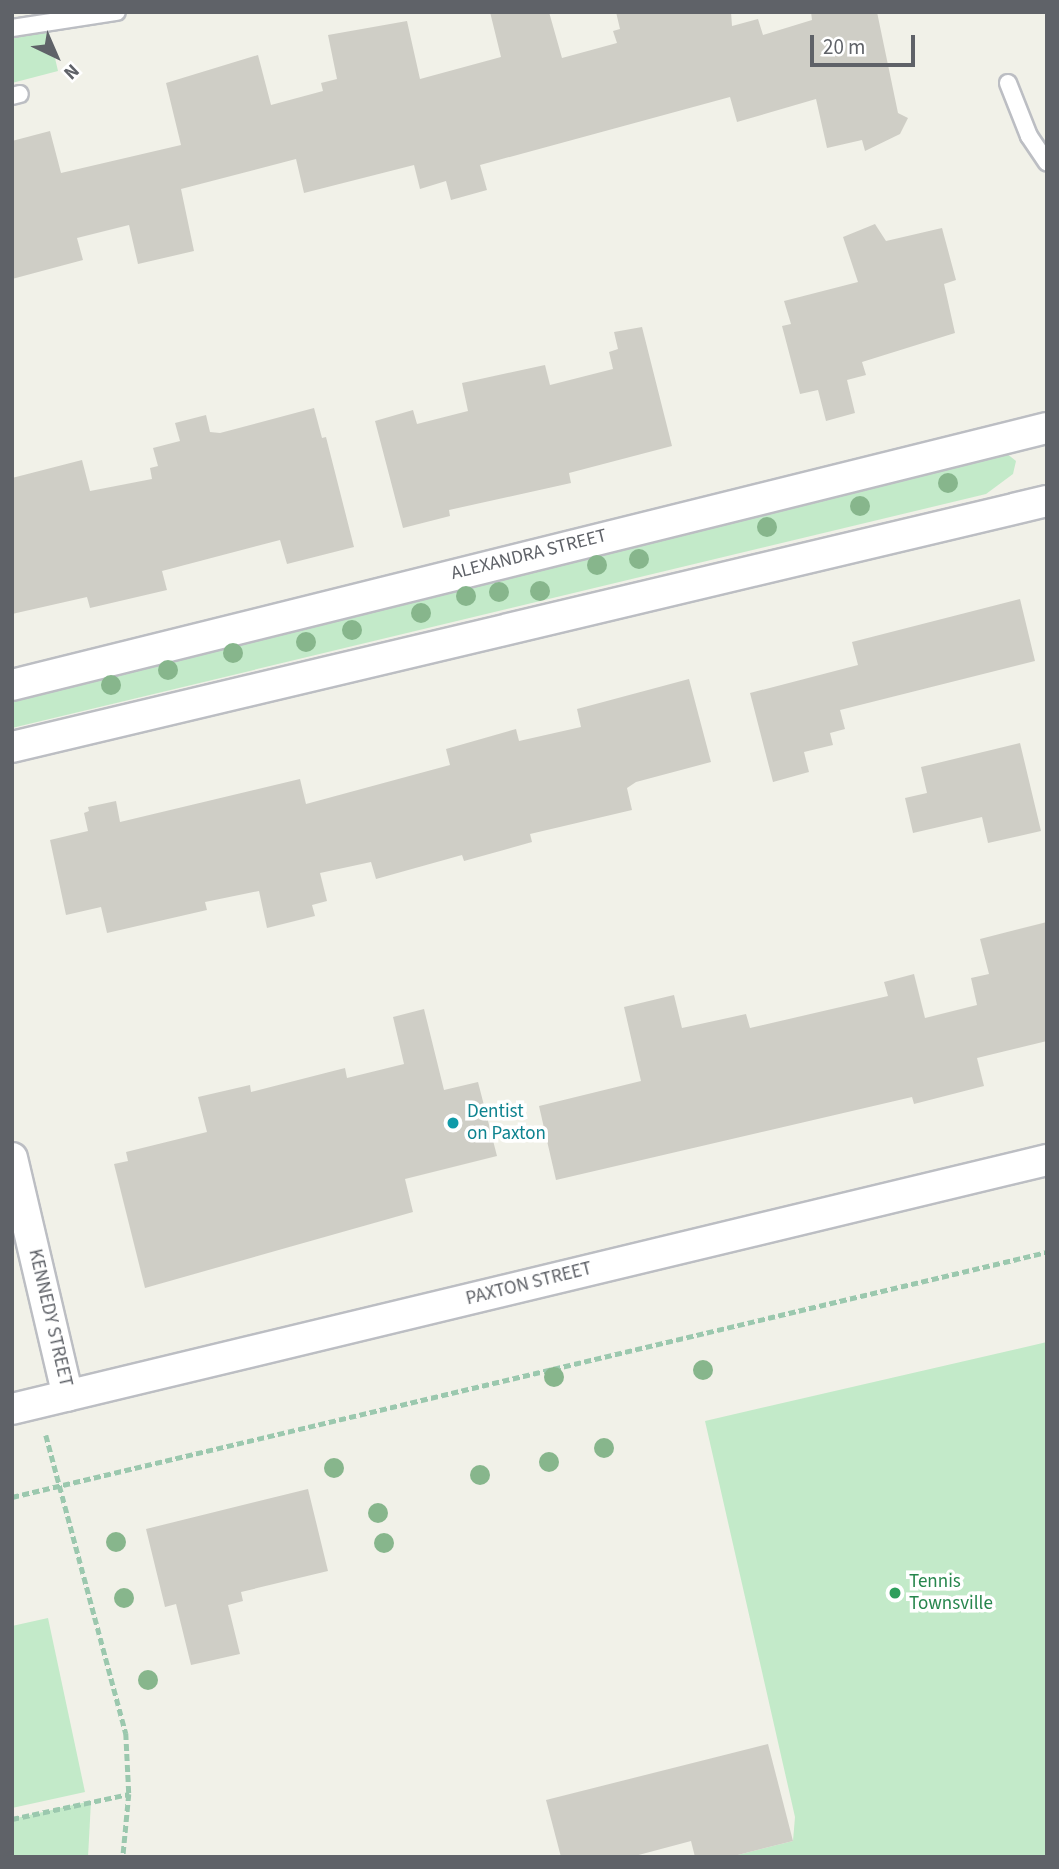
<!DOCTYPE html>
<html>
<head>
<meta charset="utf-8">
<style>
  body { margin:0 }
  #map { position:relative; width:1059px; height:1869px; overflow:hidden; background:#f1f1e8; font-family:"Source Sans 3",sans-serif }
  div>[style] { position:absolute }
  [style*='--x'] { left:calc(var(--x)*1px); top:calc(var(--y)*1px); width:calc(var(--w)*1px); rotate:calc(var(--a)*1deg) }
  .green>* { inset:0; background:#c3eac9 }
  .building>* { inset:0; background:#cfcec6 }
  .path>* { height:4.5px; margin-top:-2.25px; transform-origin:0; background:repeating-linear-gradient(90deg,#9bc8ae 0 7px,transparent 0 10.5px) }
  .roads { filter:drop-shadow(2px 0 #bcbec3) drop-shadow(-2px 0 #bcbec3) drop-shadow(0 2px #bcbec3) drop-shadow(0 -2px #bcbec3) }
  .service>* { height:16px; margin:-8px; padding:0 8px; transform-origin:8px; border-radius:8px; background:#fff }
  .minor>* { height:30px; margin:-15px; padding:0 15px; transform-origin:15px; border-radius:15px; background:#fff }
  .trees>* { width:20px; height:20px; margin:-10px; border-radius:50%; background:#87b68c }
  .dots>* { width:19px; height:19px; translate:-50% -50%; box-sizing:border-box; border:4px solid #fff; border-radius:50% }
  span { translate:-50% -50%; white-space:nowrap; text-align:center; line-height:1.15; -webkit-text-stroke:7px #fff; paint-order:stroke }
  .street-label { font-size:19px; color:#5f6268 }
  .culture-label { font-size:19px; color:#0d838f }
  .left { translate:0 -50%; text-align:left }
  .leisure-label { font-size:19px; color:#27864d }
  .frame { position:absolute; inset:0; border:14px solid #5f6268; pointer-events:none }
  .north { position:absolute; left:21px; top:21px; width:70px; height:70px; -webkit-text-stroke:5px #fff; paint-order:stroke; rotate:136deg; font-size:19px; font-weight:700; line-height:28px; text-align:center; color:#5f6268 }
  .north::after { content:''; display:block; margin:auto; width:24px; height:32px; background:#5f6268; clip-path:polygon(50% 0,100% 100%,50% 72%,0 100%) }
  .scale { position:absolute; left:810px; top:35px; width:105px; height:32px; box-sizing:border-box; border:4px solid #5f6268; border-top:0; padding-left:9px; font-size:21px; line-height:24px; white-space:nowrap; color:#5f6268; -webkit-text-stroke:5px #fff; paint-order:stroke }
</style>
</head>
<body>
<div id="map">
  <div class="green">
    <i style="clip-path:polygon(49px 32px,58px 71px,12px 83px,12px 37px)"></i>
    <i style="clip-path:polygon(1006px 453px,1016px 461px,1013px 474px,986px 494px,12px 728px,12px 693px)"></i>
    <i style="clip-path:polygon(1047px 1342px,1047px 1857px,730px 1857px,793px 1841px,795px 1817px,705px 1421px)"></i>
    <i style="clip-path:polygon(48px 1618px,85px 1792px,12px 1808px,12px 1626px)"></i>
    <i style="clip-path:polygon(91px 1801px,88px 1857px,12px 1857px,12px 1819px)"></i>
  </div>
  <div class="building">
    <i style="clip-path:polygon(490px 12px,549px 12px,562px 58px,617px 43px,613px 31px,620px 29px,616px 12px,731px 12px,732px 26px,758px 19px,763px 35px,812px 20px,811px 12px,877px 12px,898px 113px,908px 118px,900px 134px,865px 151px,862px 140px,827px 148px,816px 99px,737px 122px,730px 97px,480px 165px,487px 190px,451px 200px,446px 181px,420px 189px,414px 165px,304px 193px,296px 159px,181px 189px,194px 251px,138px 264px,129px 225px,77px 238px,83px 260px,12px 279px,12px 141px,50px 131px,61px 173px,181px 145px,166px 83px,258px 55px,271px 105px,323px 91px,321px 83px,337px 79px,328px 35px,407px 21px,420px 79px,501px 57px)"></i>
    <i style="clip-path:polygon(875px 224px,886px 241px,942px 228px,956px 280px,944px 284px,955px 333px,862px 362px,866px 375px,847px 380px,855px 413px,826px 421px,818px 390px,800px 394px,782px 326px,791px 324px,784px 301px,858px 282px,843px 237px)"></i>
    <i style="clip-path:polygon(642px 327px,672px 446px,569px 473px,571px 483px,449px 510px,450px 516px,403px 528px,375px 421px,413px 410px,417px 424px,468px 411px,462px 383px,545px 365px,550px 385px,613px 369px,609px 352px,618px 349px,614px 332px)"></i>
    <i style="clip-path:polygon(314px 408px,322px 438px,326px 437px,354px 547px,287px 564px,280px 540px,162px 571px,167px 590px,90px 608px,87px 597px,12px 614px,12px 478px,82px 460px,90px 491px,152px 479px,150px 468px,158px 466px,153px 448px,180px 441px,175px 423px,206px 415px,210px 432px,220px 433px)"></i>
    <i style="clip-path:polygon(1020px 599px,1035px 661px,840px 710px,845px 729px,830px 733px,833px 745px,804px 752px,809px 772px,773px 782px,750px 693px,858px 665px,852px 642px)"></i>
    <i style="clip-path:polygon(689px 679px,711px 762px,636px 782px,627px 788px,632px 810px,530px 834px,532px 842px,464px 861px,462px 855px,376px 879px,371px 862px,320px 873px,327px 901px,312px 905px,315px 916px,267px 928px,259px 891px,205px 902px,207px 910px,107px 933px,101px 907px,66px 915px,50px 840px,88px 831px,84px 813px,89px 811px,88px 807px,116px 801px,120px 822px,300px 779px,306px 804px,450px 765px,446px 749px,516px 729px,519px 741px,581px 727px,577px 709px)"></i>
    <i style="clip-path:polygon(1020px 743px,1041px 831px,988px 843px,982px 817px,913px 833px,905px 798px,927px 793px,921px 767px)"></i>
    <i style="clip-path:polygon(1047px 922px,1047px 1041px,977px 1058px,984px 1086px,914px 1104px,912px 1097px,556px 1180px,539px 1106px,641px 1081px,624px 1007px,674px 995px,682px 1028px,746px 1014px,750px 1028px,888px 996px,884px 982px,914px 974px,925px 1018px,977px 1005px,971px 978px,989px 974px,980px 939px)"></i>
    <i style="clip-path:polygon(424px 1009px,444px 1090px,478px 1082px,497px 1156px,405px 1179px,413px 1212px,145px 1288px,114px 1164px,128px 1161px,126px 1152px,207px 1132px,198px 1097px,250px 1085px,251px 1092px,345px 1068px,347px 1078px,404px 1064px,393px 1017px)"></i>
    <i style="clip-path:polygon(308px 1489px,328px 1571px,241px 1592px,243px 1601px,228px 1605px,240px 1654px,191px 1665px,176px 1604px,165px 1607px,146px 1529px)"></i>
    <i style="clip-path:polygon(768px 1744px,793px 1841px,730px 1857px,695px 1857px,691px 1841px,631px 1857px,561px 1857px,546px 1800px)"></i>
  </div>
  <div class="path">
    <i style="--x:46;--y:1435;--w:309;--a:75"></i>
    <i style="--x:126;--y:1733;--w:61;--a:87.2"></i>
    <i style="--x:129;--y:1794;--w:63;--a:95.4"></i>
    <i style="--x:12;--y:1497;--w:1064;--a:-13.32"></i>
    <i style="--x:12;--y:1819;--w:120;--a:-12.1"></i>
  </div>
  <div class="roads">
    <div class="service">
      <i style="--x:12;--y:28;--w:106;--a:-8.7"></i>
      <i style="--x:1008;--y:83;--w:57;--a:68.4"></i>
      <i style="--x:1029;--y:136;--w:32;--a:56"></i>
      <i style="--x:12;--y:96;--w:8;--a:-14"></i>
    </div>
    <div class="minor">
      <i style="--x:12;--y:685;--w:1066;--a:-13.95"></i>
      <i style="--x:12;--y:747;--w:1064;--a:-13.37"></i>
      <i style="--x:12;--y:1158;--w:244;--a:76.8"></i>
      <i style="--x:12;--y:1409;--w:1065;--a:-13.53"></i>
    </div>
  </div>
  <div class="trees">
    <i style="left:948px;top:483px"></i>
    <i style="left:860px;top:506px"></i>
    <i style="left:767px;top:527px"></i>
    <i style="left:639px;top:559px"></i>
    <i style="left:597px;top:565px"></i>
    <i style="left:540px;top:591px"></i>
    <i style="left:499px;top:592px"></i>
    <i style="left:466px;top:596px"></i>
    <i style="left:421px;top:613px"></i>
    <i style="left:352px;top:630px"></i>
    <i style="left:306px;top:642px"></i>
    <i style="left:233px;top:653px"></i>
    <i style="left:168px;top:670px"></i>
    <i style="left:111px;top:685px"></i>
    <i style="left:703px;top:1370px"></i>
    <i style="left:554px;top:1377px"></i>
    <i style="left:604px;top:1448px"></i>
    <i style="left:549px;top:1462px"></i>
    <i style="left:334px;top:1468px"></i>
    <i style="left:480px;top:1475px"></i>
    <i style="left:378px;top:1513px"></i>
    <i style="left:116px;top:1542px"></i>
    <i style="left:384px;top:1543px"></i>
    <i style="left:124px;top:1598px"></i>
    <i style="left:148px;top:1680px"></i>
  </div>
  <div class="dots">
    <i style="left:453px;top:1123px;background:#0f9aa8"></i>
    <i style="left:895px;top:1593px;background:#2e9e5b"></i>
  </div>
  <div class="street-label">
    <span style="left:529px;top:555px;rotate:-14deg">ALEXANDRA STREET</span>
    <span style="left:529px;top:1284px;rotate:-14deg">PAXTON STREET</span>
    <span style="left:50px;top:1318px;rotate:77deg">KENNEDY STREET</span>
  </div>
  <div class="culture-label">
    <span class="left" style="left:467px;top:1123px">Dentist<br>on Paxton</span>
  </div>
  <div class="leisure-label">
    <span class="left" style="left:909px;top:1593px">Tennis<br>Townsville</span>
  </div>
  <div class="frame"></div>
  <div class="north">N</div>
  <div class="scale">20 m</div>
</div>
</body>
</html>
